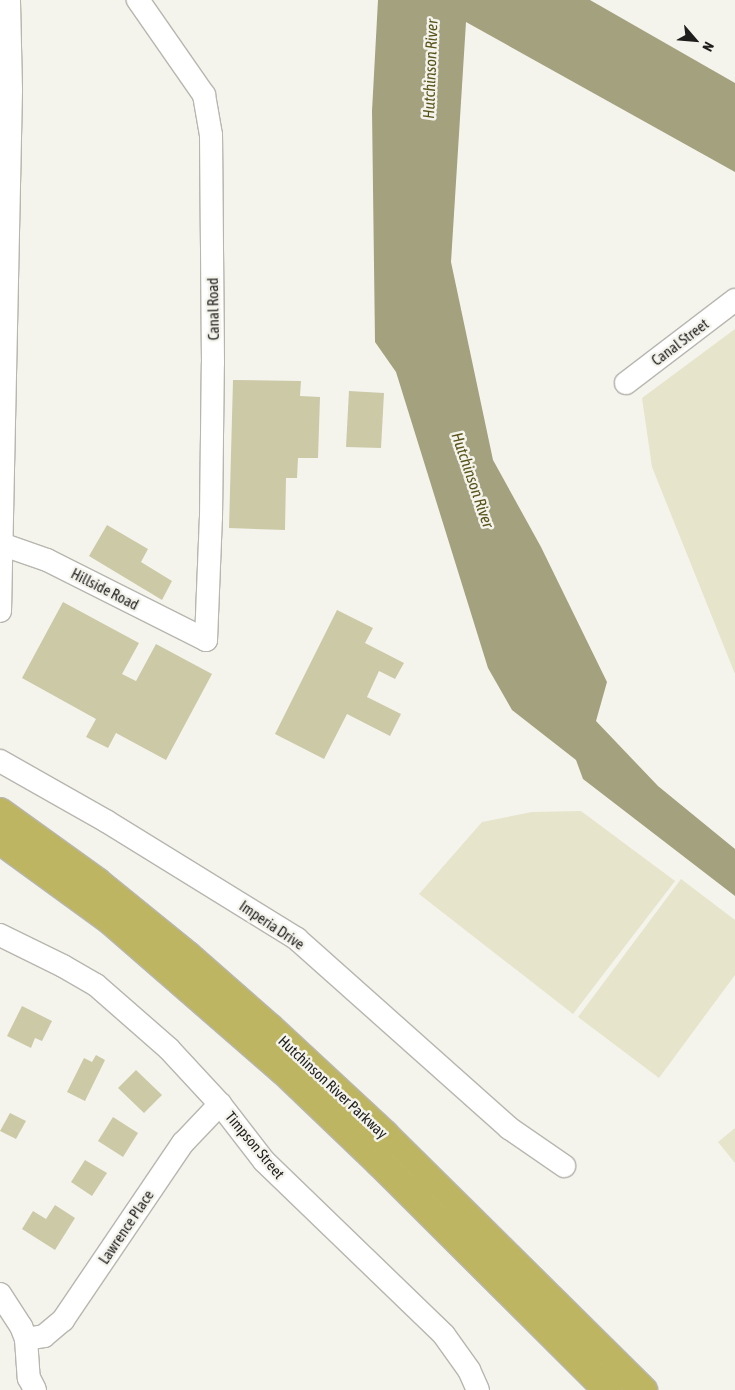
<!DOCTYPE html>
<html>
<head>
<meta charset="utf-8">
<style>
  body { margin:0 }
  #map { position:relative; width:735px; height:1390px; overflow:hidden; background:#f4f4ed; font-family:"Asap Condensed",sans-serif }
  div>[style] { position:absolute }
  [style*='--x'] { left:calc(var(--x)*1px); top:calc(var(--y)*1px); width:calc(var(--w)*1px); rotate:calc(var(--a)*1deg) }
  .green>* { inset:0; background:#e6e4cb }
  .water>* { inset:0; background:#a4a17f }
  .building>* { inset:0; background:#ccc9a7 }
  .roads { filter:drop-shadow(1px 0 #b7b6af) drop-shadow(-1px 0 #b7b6af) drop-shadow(0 1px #b7b6af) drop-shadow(0 -1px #b7b6af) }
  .minor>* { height:22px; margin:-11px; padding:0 11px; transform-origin:11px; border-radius:11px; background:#fff }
  .highway>* { height:28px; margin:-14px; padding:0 14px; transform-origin:14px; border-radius:14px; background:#beb562 }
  span { translate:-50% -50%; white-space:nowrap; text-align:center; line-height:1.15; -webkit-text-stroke:5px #f4f4ed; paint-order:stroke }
  .street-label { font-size:15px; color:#1f1e1c }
  .water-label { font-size:16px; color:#59531a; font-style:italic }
  .north { position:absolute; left:670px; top:15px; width:50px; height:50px; -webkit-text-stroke:4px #f4f4ed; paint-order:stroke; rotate:117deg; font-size:14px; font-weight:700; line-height:20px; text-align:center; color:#1f1e1c }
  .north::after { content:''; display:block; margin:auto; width:18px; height:22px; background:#1f1e1c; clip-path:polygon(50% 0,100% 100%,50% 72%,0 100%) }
</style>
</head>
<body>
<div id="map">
  <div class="green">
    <i style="clip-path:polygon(735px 329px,735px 674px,652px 467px,642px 398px)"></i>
    <i style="clip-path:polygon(581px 811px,675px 881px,573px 1014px,419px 894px,482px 822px,532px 812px)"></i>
    <i style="clip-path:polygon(681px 879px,735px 920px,735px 975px,659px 1078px,578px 1017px)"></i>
    <i style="clip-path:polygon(735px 1128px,735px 1163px,718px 1142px)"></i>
  </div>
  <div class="water">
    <i style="clip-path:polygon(378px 0,590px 0,735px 83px,735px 172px,466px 22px,451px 262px,493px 460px,541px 547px,607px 682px,596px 721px,658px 786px,735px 849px,735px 896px,583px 779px,576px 760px,512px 710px,488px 668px,396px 372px,375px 342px,372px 111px)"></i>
  </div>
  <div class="building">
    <i style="clip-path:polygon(233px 380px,301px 381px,300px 396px,320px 397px,318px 458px,298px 458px,297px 478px,286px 478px,285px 530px,229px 528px)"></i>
    <i style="clip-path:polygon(349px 391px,384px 393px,381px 448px,346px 447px)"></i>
    <i style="clip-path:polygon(107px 525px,148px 549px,141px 562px,172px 581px,162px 600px,89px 556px)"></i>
    <i style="clip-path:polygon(63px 602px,139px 643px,122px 674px,136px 681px,156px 644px,212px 674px,166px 760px,116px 733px,108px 748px,86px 737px,96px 719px,22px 678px)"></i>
    <i style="clip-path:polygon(337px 610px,373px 628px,365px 643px,404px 663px,395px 679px,379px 671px,367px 697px,401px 714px,390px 736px,347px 714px,324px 759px,275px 734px)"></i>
    <i style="clip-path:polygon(22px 1006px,52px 1021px,42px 1041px,35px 1038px,31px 1048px,7px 1036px)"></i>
    <i style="clip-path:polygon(96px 1055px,105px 1060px,85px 1101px,67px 1092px,84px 1058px,92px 1062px)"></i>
    <i style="clip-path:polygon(136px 1070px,162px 1095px,144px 1113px,118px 1088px)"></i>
    <i style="clip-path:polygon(10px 1113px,26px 1121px,16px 1139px,0 1131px)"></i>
    <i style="clip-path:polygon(113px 1117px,138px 1133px,123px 1157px,98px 1141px)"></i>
    <i style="clip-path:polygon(85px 1160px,107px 1173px,92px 1196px,71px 1182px)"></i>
    <i style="clip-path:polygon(55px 1205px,75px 1218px,55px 1250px,22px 1229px,33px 1211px,46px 1219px)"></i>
  </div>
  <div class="roads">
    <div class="minor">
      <i style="--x:626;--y:383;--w:137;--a:-37.3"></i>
      <i style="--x:1;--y:544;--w:49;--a:19.2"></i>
      <i style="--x:47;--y:560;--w:178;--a:26.7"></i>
      <i style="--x:206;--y:640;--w:123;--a:-87.7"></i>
      <i style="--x:211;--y:517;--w:154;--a:-89.3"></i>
      <i style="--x:213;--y:363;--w:228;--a:-90.5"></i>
      <i style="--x:211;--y:135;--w:41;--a:-99.9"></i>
      <i style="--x:204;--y:95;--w:116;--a:-124.8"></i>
      <i style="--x:0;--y:611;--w:521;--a:-88.79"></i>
      <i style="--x:11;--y:90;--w:90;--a:-91.3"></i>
      <i style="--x:0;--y:761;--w:122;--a:29.5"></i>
      <i style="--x:106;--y:821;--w:225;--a:31.7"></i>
      <i style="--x:297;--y:939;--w:284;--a:41.7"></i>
      <i style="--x:509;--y:1128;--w:67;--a:34.6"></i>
      <i style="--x:0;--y:935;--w:70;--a:26.2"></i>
      <i style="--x:63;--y:966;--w:38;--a:30"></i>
      <i style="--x:96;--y:985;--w:97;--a:41.2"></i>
      <i style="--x:169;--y:1049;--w:75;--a:47.2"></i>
      <i style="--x:220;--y:1104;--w:72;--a:52.3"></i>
      <i style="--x:264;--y:1161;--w:250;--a:44"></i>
      <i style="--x:444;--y:1335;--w:43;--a:54.5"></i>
      <i style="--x:469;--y:1370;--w:22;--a:66"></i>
      <i style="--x:0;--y:1294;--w:38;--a:57"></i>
      <i style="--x:21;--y:1326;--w:14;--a:69"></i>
      <i style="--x:26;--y:1339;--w:39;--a:86"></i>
      <i style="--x:29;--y:1378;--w:13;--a:63"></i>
      <i style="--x:26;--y:1339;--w:18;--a:-9"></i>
      <i style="--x:44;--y:1336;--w:25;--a:-40"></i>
      <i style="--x:63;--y:1320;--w:214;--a:-55.9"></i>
      <i style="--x:183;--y:1143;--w:54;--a:-46.5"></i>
    </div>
    <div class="highway">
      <i style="--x:0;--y:812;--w:120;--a:35.8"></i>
      <i style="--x:97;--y:882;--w:117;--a:39.1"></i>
      <i style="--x:188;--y:956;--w:109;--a:41.3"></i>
      <i style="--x:270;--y:1028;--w:157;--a:42.9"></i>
      <i style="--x:385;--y:1135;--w:363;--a:44.7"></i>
      <i style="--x:0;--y:840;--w:136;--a:36"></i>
      <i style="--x:110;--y:920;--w:230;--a:41"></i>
      <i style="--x:284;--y:1071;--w:133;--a:43.8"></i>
      <i style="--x:380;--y:1163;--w:322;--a:44.9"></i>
    </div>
  </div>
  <div class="street-label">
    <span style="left:213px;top:309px;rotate:-91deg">Canal Road</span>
    <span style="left:680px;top:342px;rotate:-37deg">Canal Street</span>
    <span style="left:105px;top:589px;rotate:27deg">Hillside Road</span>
    <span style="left:272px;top:925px;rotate:34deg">Imperia Drive</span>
    <span style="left:333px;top:1087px;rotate:43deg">Hutchinson River Parkway</span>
    <span style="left:255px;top:1145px;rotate:50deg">Timpson Street</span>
    <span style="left:126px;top:1227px;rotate:-56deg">Lawrence Place</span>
  </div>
  <div class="water-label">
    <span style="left:430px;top:69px;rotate:-88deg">Hutchinson River</span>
    <span style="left:473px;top:480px;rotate:71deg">Hutchinson River</span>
  </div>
  <div class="north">N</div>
</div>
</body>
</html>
